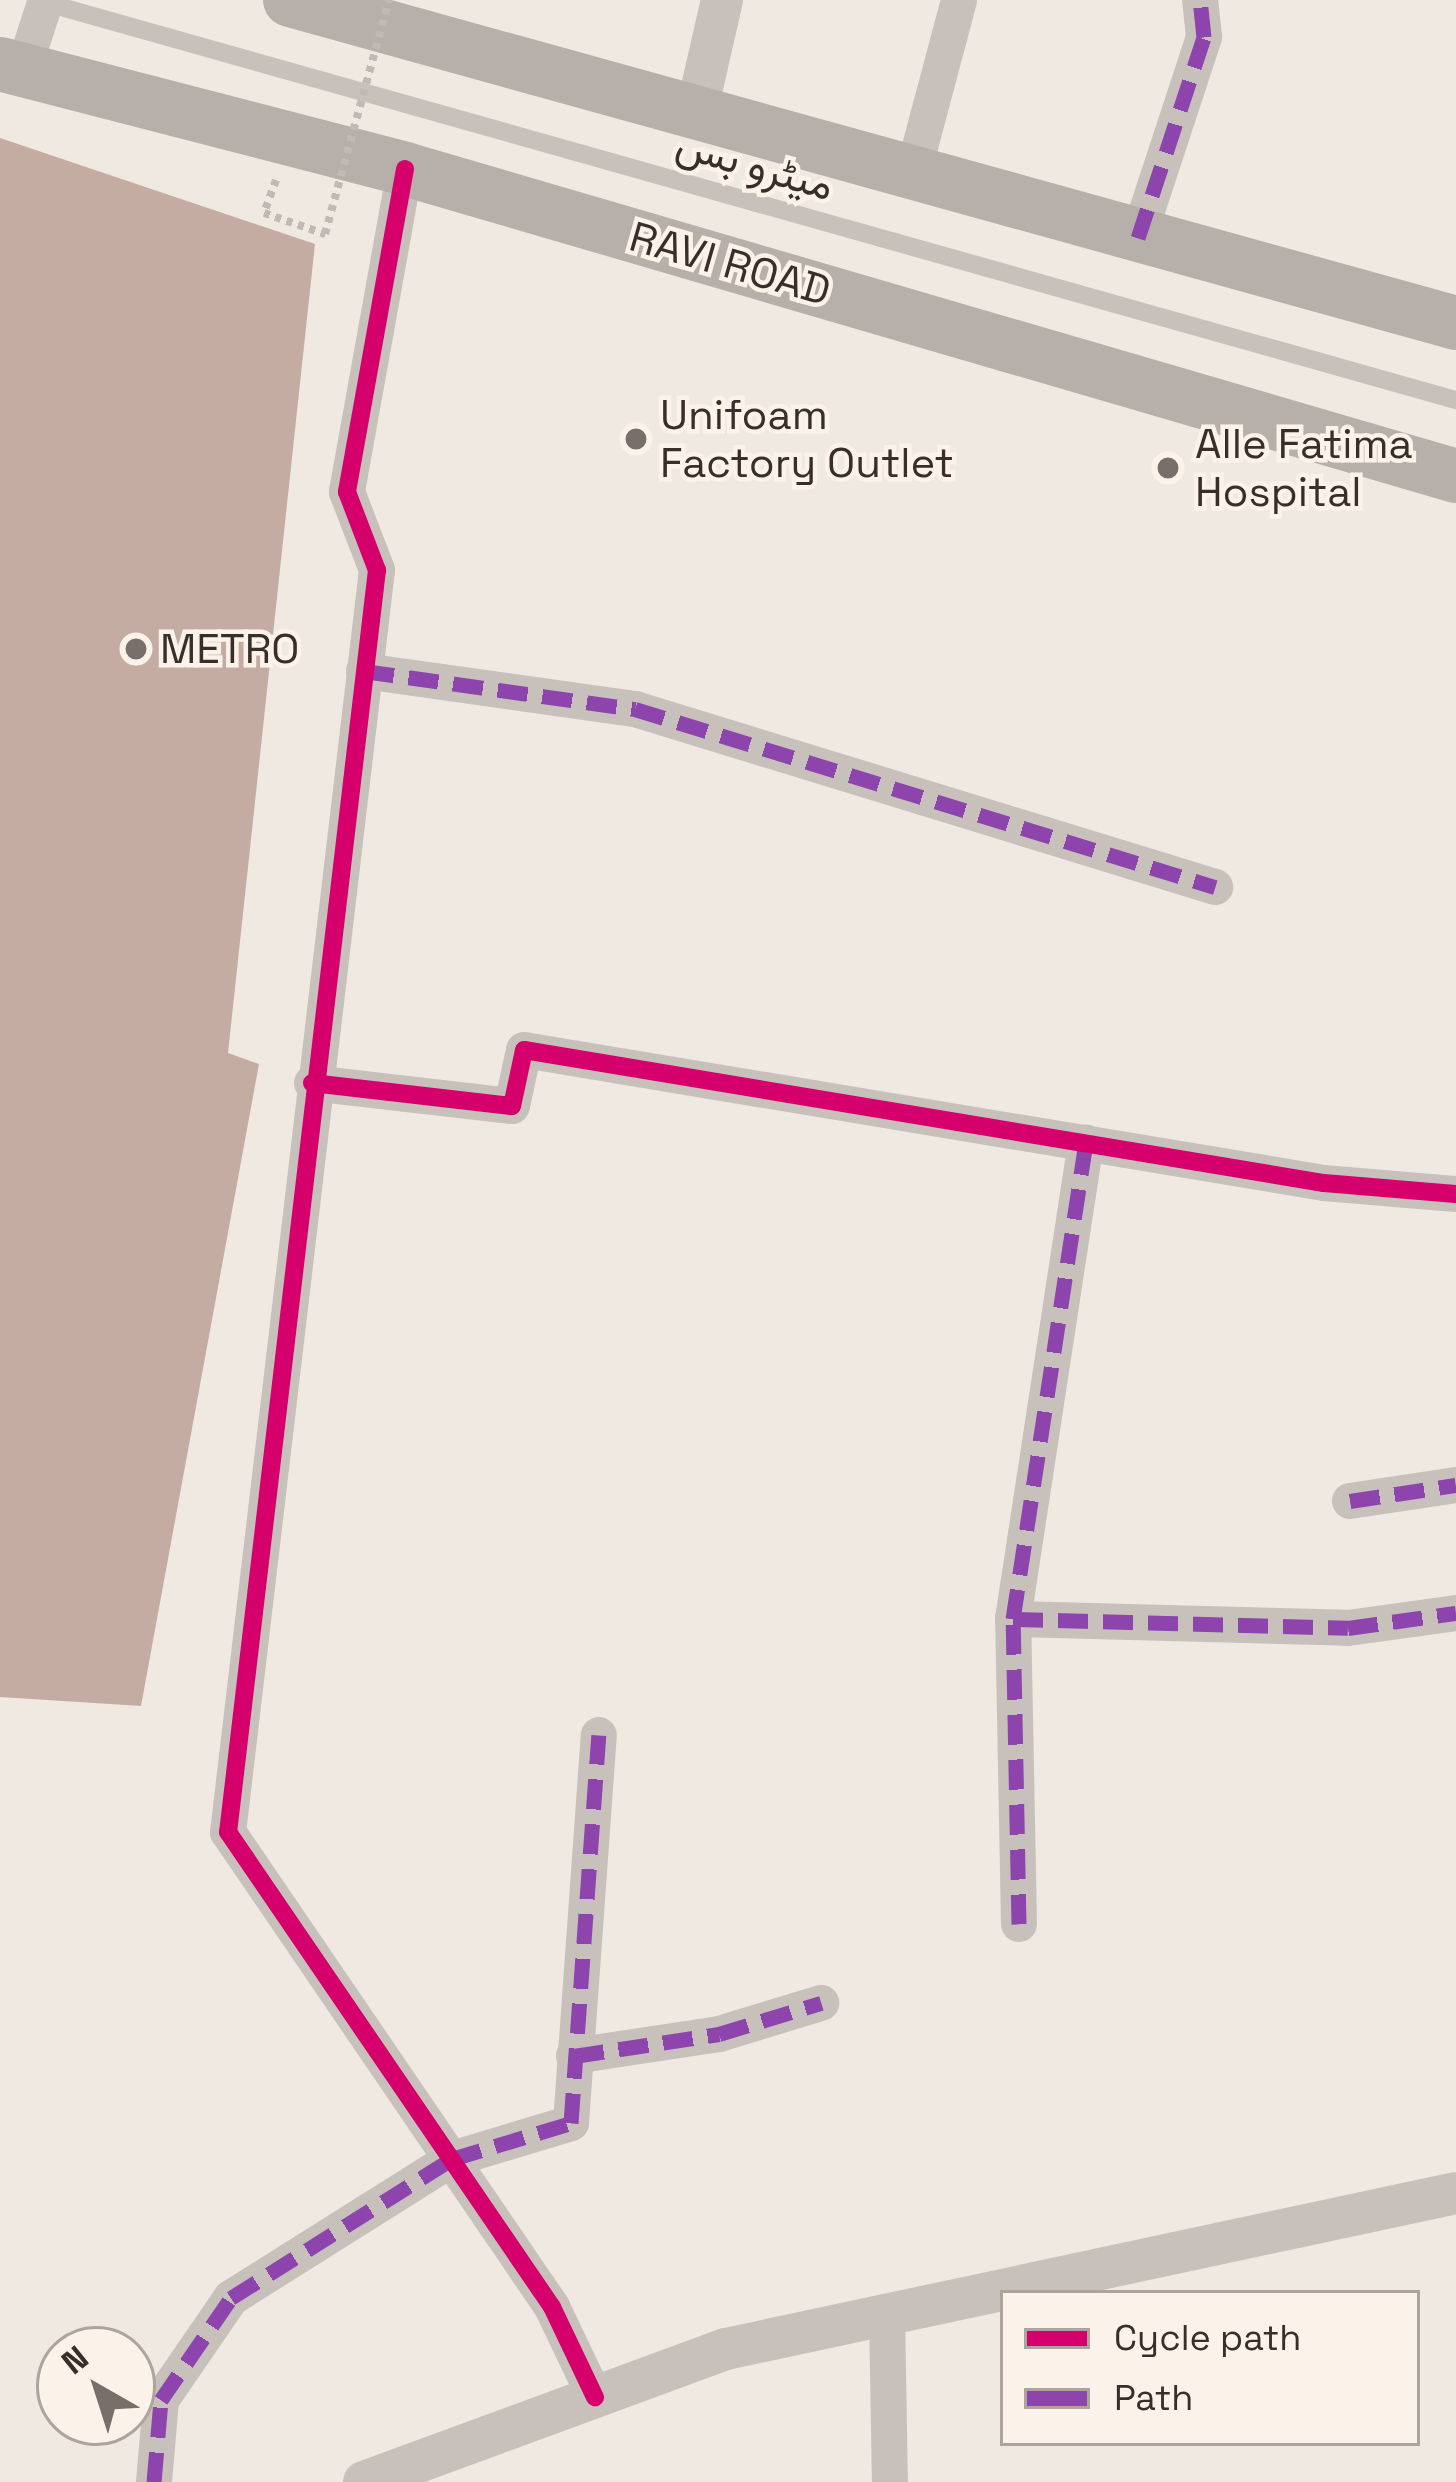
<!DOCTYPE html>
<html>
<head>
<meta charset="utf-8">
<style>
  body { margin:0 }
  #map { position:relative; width:1456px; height:2482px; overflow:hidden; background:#efe9e2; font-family:"Space Grotesk",Vazirmatn,sans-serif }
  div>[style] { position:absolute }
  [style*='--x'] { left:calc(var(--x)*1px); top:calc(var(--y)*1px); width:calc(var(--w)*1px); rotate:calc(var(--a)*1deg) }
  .building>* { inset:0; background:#c4aca3 }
  .path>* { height:8px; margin-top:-4px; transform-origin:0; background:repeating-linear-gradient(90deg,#c1b9b3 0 6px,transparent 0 12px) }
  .service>* { height:18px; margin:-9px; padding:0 9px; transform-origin:9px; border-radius:9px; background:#c8c1bb }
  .minor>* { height:36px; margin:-18px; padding:0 18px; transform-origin:18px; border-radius:18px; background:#c8c1bb }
  .tertiary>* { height:42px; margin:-21px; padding:0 21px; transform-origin:21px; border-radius:21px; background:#c8c1bb }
  .primary>* { height:54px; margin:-27px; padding:0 27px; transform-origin:27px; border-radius:27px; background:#b7afaa }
  .path-bridge>* { height:8px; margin-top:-4px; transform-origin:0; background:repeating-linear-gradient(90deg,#c1b9b3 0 6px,transparent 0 12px) }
  .quiet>* { height:15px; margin-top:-7.5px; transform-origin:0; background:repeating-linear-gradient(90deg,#8e44ad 0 30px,transparent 0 45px) }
  .cycleway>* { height:18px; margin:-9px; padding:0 9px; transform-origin:9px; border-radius:9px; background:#d6006c }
  .dots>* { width:33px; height:33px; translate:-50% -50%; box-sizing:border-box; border:6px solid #fbf3ea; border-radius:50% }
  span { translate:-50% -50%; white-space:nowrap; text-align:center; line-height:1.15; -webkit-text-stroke:9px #fbf3ea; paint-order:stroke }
  .street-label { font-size:42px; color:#392e29 }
  .poi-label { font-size:42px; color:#392e29 }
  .left { translate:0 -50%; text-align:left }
  .legend { position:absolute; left:1000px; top:2290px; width:420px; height:156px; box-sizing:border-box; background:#fbf3ea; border:3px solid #ada49d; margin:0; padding:15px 21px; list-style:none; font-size:36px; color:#392e29 }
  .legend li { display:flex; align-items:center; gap:24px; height:60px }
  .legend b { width:60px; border:3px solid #ada49d }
  .north { position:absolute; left:36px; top:2326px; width:120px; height:120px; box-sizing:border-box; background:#fbf3ea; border:3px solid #ada49d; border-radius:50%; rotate:321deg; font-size:33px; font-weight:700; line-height:48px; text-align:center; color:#392e29 }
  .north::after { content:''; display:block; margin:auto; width:42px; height:54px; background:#796f6a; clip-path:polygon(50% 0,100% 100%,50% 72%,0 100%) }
</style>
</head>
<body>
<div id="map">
  <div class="building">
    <i style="clip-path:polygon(0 138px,315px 244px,228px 1053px,259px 1064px,141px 1706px,0 1697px)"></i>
  </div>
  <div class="path">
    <i style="--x:276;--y:180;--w:35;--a:110"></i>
    <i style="--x:264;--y:213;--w:65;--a:19"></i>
  </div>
  <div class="service">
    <i style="--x:40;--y:1;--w:1471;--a:15.74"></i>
  </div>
  <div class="minor">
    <i style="--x:23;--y:71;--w:75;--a:-72.1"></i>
    <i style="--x:405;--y:169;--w:328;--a:100.2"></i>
    <i style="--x:347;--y:492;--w:84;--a:69"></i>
    <i style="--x:377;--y:570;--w:1271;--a:96.73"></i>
    <i style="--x:228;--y:1832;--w:575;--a:55.7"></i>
    <i style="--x:552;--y:2307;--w:100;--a:64.5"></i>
    <i style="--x:912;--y:177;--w:183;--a:-75.1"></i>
    <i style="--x:1138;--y:238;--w:212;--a:-71.8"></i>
    <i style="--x:1204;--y:37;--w:37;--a:-96"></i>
    <i style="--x:364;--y:671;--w:274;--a:8"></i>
    <i style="--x:635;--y:709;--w:607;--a:17.06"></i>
    <i style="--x:312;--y:1083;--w:201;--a:6.6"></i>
    <i style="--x:512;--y:1106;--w:57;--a:-77.9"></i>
    <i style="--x:524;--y:1050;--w:811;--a:9.44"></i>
    <i style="--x:1324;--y:1183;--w:132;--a:4.8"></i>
    <i style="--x:1350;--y:1501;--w:107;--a:-8.6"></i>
    <i style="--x:1013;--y:1619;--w:335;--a:1.5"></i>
    <i style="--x:1348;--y:1628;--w:109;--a:-7.9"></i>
    <i style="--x:1019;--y:1924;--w:305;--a:-91.1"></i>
    <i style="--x:1013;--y:1619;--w:482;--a:-81.3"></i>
    <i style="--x:574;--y:2056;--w:147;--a:-8.6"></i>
    <i style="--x:719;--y:2034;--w:107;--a:-16.9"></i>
    <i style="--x:887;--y:2314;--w:168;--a:89"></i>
    <i style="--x:154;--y:2482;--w:82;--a:-85.1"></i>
    <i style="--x:161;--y:2400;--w:124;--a:-55.5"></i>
    <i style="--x:231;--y:2298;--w:261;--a:-32.2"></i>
    <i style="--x:452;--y:2159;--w:124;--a:-16.8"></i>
    <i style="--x:571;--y:2123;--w:389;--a:-85.9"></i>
  </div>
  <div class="tertiary">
    <i style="--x:695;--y:118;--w:121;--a:-77.1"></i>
    <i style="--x:364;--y:2482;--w:386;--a:-20.2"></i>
    <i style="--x:726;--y:2349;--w:746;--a:-12.06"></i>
  </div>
  <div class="primary">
    <i style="--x:290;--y:0;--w:1210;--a:15.48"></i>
    <i style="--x:0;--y:64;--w:418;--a:14.5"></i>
    <i style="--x:405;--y:169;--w:1095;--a:16.28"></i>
  </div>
  <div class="path-bridge">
    <i style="--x:325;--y:234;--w:243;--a:-74.7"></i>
  </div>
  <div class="quiet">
    <i style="--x:1138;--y:238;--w:212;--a:-71.8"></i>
    <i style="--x:1204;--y:37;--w:37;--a:-96"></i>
    <i style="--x:364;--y:671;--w:274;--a:8"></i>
    <i style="--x:635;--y:709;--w:607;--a:17.06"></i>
    <i style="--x:1350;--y:1501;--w:107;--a:-8.6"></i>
    <i style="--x:1013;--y:1619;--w:335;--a:1.5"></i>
    <i style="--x:1348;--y:1628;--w:109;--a:-7.9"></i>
    <i style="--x:1019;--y:1924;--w:305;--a:-91.1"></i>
    <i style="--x:1013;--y:1619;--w:482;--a:-81.3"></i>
    <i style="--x:574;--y:2056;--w:147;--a:-8.6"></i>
    <i style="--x:719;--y:2034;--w:107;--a:-16.9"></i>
    <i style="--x:154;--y:2482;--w:82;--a:-85.1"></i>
    <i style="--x:161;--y:2400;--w:124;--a:-55.5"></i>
    <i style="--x:231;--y:2298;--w:261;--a:-32.2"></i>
    <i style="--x:452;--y:2159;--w:124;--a:-16.8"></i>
    <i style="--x:571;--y:2123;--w:389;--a:-85.9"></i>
  </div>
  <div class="cycleway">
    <i style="--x:405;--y:169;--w:328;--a:100.2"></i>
    <i style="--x:347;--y:492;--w:84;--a:69"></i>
    <i style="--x:377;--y:570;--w:1271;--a:96.73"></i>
    <i style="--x:228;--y:1832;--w:575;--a:55.7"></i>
    <i style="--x:552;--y:2307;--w:100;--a:64.5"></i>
    <i style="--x:312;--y:1083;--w:201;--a:6.6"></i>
    <i style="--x:512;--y:1106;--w:57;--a:-77.9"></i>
    <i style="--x:524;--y:1050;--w:811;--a:9.44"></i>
    <i style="--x:1324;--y:1183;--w:132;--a:4.8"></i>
  </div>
  <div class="dots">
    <i style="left:636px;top:439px;background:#796f6a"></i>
    <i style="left:1168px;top:468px;background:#796f6a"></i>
    <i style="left:136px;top:649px;background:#796f6a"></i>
  </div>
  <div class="street-label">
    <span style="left:755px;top:165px;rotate:16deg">میٹرو بس</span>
    <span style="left:730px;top:264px;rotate:16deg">RAVI ROAD</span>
  </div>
  <div class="poi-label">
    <span class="left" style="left:660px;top:439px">Unifoam<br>Factory Outlet</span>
    <span class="left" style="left:1195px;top:468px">Alle Fatima<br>Hospital</span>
    <span class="left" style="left:160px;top:649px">METRO</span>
  </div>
  <ul class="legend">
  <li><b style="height:15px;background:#d6006c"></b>Cycle path</li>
  <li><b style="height:15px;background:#8e44ad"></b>Path</li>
  </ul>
  <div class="north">N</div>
</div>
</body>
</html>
